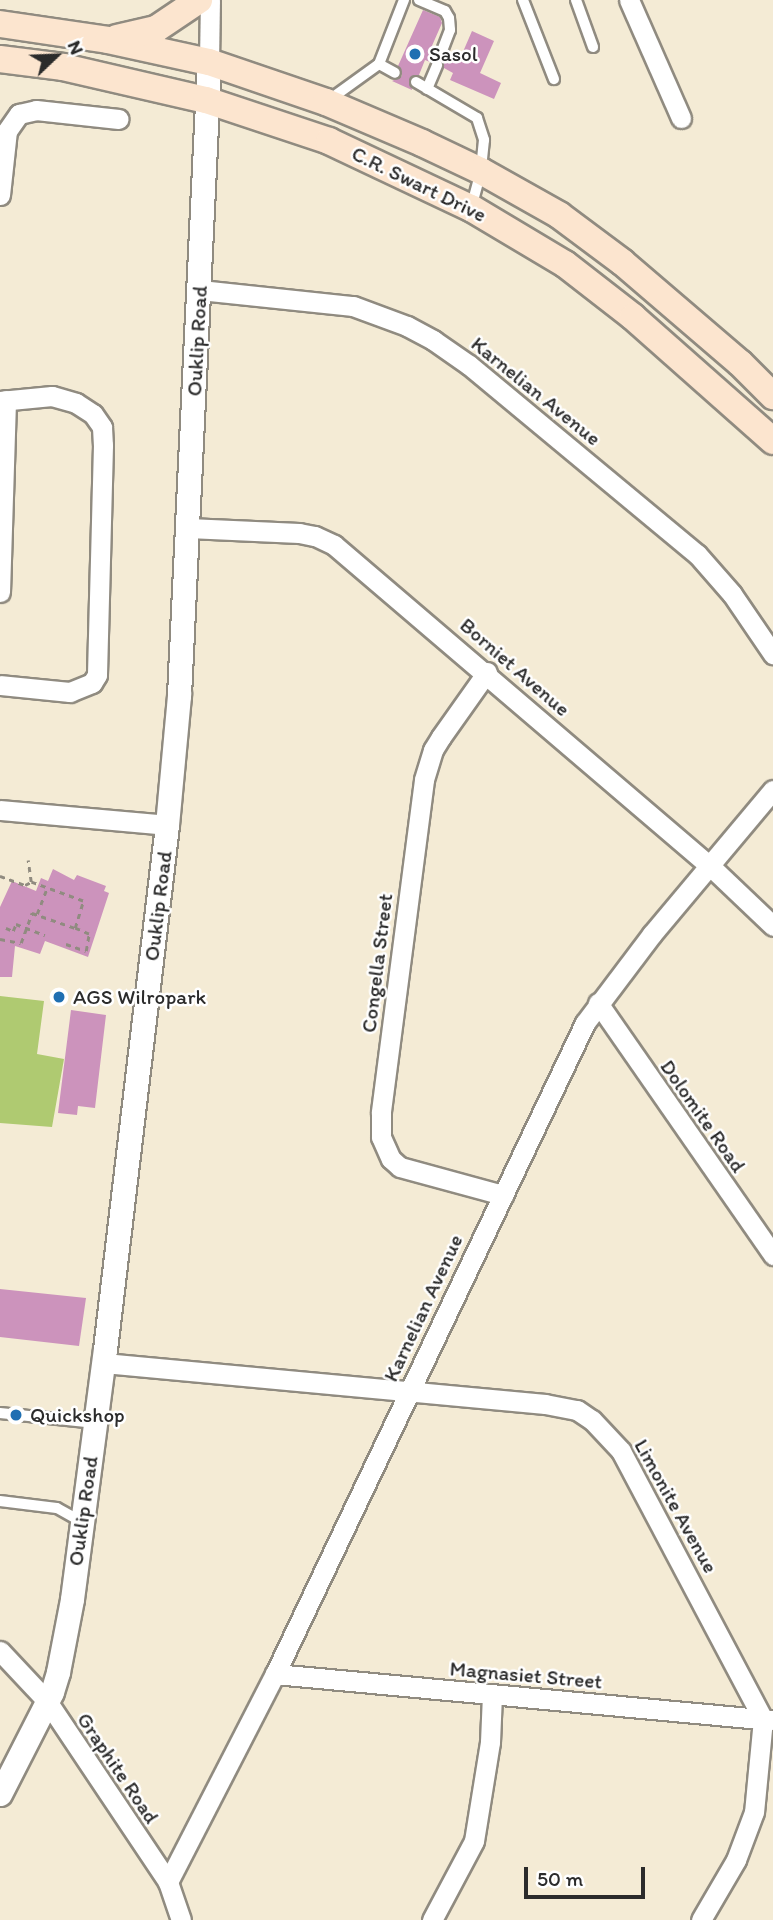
<!DOCTYPE html>
<html>
<head>
<meta charset="utf-8">
<style>
  body { margin:0 }
  #map { position:relative; width:773px; height:1920px; overflow:hidden; background:#f4ebd5; font-family:Itim,sans-serif }
  div>[style] { position:absolute }
  [style*='--x'] { left:calc(var(--x)*1px); top:calc(var(--y)*1px); width:calc(var(--w)*1px); rotate:calc(var(--a)*1deg) }
  .green>* { inset:0; background:#afca71 }
  .building>* { inset:0; background:#cc93bc }
  .path>* { height:2.5px; margin-top:-1.25px; transform-origin:0; background:repeating-linear-gradient(90deg,#908b80 0 5px,transparent 0 10px) }
  .roads { filter:drop-shadow(2px 0 #908b80) drop-shadow(-2px 0 #908b80) drop-shadow(0 2px #908b80) drop-shadow(0 -2px #908b80) }
  .service>* { height:10px; margin:-5px; padding:0 5px; transform-origin:5px; border-radius:5px; background:#fff }
  .minor>* { height:19px; margin:-9.5px; padding:0 9.5px; transform-origin:9.5px; border-radius:9.5px; background:#fff }
  .tertiary>* { height:23px; margin:-11.5px; padding:0 11.5px; transform-origin:11.5px; border-radius:11.5px; background:#fff }
  .secondary>* { height:26px; margin:-13px; padding:0 13px; transform-origin:13px; border-radius:13px; background:#fce5cf }
  .dots>* { width:19px; height:19px; translate:-50% -50%; box-sizing:border-box; border:4px solid #fff; border-radius:50% }
  span { translate:-50% -50%; white-space:nowrap; text-align:center; line-height:1.15; -webkit-text-stroke:5px #fff; paint-order:stroke }
  .poi-label { font-size:21px; color:#2b2b2b }
  .left { translate:0 -50%; text-align:left }
  .street-label { font-size:21px; color:#2b2b2b }
  .north { position:absolute; left:21px; top:21px; width:70px; height:70px; -webkit-text-stroke:5px #fff; paint-order:stroke; rotate:67deg; font-size:19px; font-weight:700; line-height:28px; text-align:center; color:#2b2b2b }
  .north::after { content:''; display:block; margin:auto; width:24px; height:32px; background:#2b2b2b; clip-path:polygon(50% 0,100% 100%,50% 72%,0 100%) }
  .scale { position:absolute; left:524px; top:1867px; width:121px; height:32px; box-sizing:border-box; border:4px solid #2b2b2b; border-top:0; padding-left:9px; font-size:21px; line-height:24px; white-space:nowrap; color:#2b2b2b; -webkit-text-stroke:5px #fff; paint-order:stroke }
</style>
</head>
<body>
<div id="map">
  <div class="green">
    <i style="clip-path:polygon(0 996px,44px 1001px,37px 1054px,64px 1059px,52px 1127px,0 1123px)"></i>
  </div>
  <div class="building">
    <i style="clip-path:polygon(423px 10px,440px 17px,442px 23px,431px 48px,435px 58px,430px 62px,425px 60px,419px 75px,410px 78px,412px 90px,392px 81px,402px 76px,398px 66px)"></i>
    <i style="clip-path:polygon(472px 31px,494px 41px,480px 73px,501px 83px,494px 99px,450px 80px,453px 73px,444px 68px,443px 60px,448px 56px,459px 61px)"></i>
    <i style="clip-path:polygon(53px 869px,74px 880px,77px 875px,106px 886px,104px 891px,109px 893px,88px 957px,45px 941px,40px 954px,15px 946px,12px 977px,0 977px,0 907px,12px 881px,36px 891px,41px 878px,48px 881px)"></i>
    <i style="clip-path:polygon(71px 1010px,106px 1015px,95px 1108px,78px 1106px,77px 1115px,58px 1113px)"></i>
    <i style="clip-path:polygon(0 1289px,86px 1298px,79px 1346px,0 1337px)"></i>
  </div>
  <div class="path">
    <i style="--x:0;--y:876;--w:27;--a:20"></i>
    <i style="--x:25;--y:885;--w:7;--a:-27"></i>
    <i style="--x:37;--y:914;--w:28;--a:-69"></i>
    <i style="--x:6;--y:928;--w:8;--a:23"></i>
    <i style="--x:13;--y:931;--w:8;--a:-67"></i>
    <i style="--x:16;--y:924;--w:31;--a:21"></i>
    <i style="--x:0;--y:939;--w:21;--a:11"></i>
    <i style="--x:21;--y:943;--w:32;--a:-70"></i>
    <i style="--x:32;--y:913;--w:46;--a:19.2"></i>
    <i style="--x:75;--y:928;--w:28;--a:-73"></i>
    <i style="--x:83;--y:901;--w:55;--a:-159.9"></i>
    <i style="--x:31;--y:882;--w:22;--a:-98"></i>
    <i style="--x:66;--y:944;--w:21;--a:19"></i>
    <i style="--x:86;--y:951;--w:17;--a:-80"></i>
    <i style="--x:89;--y:934;--w:15;--a:-157"></i>
  </div>
  <div class="roads">
    <div class="service">
      <i style="--x:419;--y:0;--w:28;--a:23"></i>
      <i style="--x:445;--y:11;--w:8;--a:60"></i>
      <i style="--x:449;--y:18;--w:12;--a:85"></i>
      <i style="--x:450;--y:30;--w:25;--a:111"></i>
      <i style="--x:523;--y:0;--w:85;--a:68.6"></i>
      <i style="--x:576;--y:0;--w:50;--a:70.1"></i>
      <i style="--x:379;--y:64;--w:69;--a:-68.7"></i>
      <i style="--x:416;--y:82;--w:71;--a:30.5"></i>
      <i style="--x:477;--y:118;--w:23;--a:72"></i>
      <i style="--x:484;--y:140;--w:31;--a:96"></i>
      <i style="--x:481;--y:171;--w:35;--a:105"></i>
      <i style="--x:427;--y:89;--w:26;--a:-67"></i>
      <i style="--x:329;--y:100;--w:62;--a:-35.8"></i>
      <i style="--x:379;--y:64;--w:18;--a:29"></i>
      <i style="--x:0;--y:1413;--w:96;--a:6"></i>
      <i style="--x:0;--y:1501;--w:57;--a:7"></i>
      <i style="--x:57;--y:1508;--w:29;--a:29"></i>
    </div>
    <div class="minor">
      <i style="--x:629;--y:0;--w:129;--a:66.2"></i>
      <i style="--x:209;--y:62;--w:62;--a:-89.1"></i>
      <i style="--x:0;--y:195;--w:64;--a:-83.8"></i>
      <i style="--x:7;--y:131;--w:21;--a:-55"></i>
      <i style="--x:19;--y:114;--w:17;--a:-13"></i>
      <i style="--x:36;--y:110;--w:83;--a:6.2"></i>
      <i style="--x:200;--y:290;--w:154;--a:6"></i>
      <i style="--x:353;--y:306;--w:58;--a:20.3"></i>
      <i style="--x:407;--y:326;--w:30;--a:28"></i>
      <i style="--x:433;--y:340;--w:44;--a:34.8"></i>
      <i style="--x:469;--y:365;--w:296;--a:39.7"></i>
      <i style="--x:697;--y:554;--w:53;--a:48.8"></i>
      <i style="--x:732;--y:594;--w:73;--a:55.7"></i>
      <i style="--x:0;--y:401;--w:52;--a:-5.5"></i>
      <i style="--x:52;--y:396;--w:25;--a:16"></i>
      <i style="--x:76;--y:403;--w:20;--a:33"></i>
      <i style="--x:93;--y:414;--w:16;--a:55"></i>
      <i style="--x:102;--y:427;--w:18;--a:87"></i>
      <i style="--x:103;--y:445;--w:230;--a:91.5"></i>
      <i style="--x:97;--y:675;--w:9;--a:122"></i>
      <i style="--x:92;--y:683;--w:24;--a:158"></i>
      <i style="--x:70;--y:692;--w:70;--a:-174.3"></i>
      <i style="--x:188;--y:528;--w:111;--a:2.6"></i>
      <i style="--x:299;--y:533;--w:16;--a:11"></i>
      <i style="--x:315;--y:536;--w:21;--a:25"></i>
      <i style="--x:334;--y:545;--w:493;--a:40.5"></i>
      <i style="--x:709;--y:865;--w:88;--a:43.6"></i>
      <i style="--x:0;--y:592;--w:192;--a:-88.2"></i>
      <i style="--x:487;--y:672;--w:80;--a:125.3"></i>
      <i style="--x:441;--y:737;--w:15;--a:122"></i>
      <i style="--x:433;--y:750;--w:31;--a:107"></i>
      <i style="--x:424;--y:780;--w:336;--a:97.4"></i>
      <i style="--x:381;--y:1113;--w:24;--a:90"></i>
      <i style="--x:381;--y:1137;--w:24;--a:66"></i>
      <i style="--x:391;--y:1159;--w:12;--a:42"></i>
      <i style="--x:400;--y:1167;--w:107;--a:15.2"></i>
      <i style="--x:0;--y:810;--w:168;--a:5.1"></i>
      <i style="--x:598;--y:1003;--w:307;--a:55.2"></i>
      <i style="--x:104;--y:1363;--w:443;--a:5.3"></i>
      <i style="--x:545;--y:1404;--w:33;--a:11"></i>
      <i style="--x:577;--y:1410;--w:18;--a:34"></i>
      <i style="--x:592;--y:1420;--w:42;--a:46.9"></i>
      <i style="--x:621;--y:1451;--w:303;--a:62.1"></i>
      <i style="--x:763;--y:1719;--w:93;--a:95.5"></i>
      <i style="--x:754;--y:1812;--w:51;--a:110.6"></i>
      <i style="--x:736;--y:1860;--w:69;--a:120.3"></i>
      <i style="--x:0;--y:1651;--w:69;--a:46.8"></i>
      <i style="--x:47;--y:1701;--w:218;--a:56.2"></i>
      <i style="--x:168;--y:1882;--w:40;--a:71.1"></i>
      <i style="--x:275;--y:1674;--w:499;--a:5.3"></i>
      <i style="--x:168;--y:1882;--w:234;--a:-62.8"></i>
      <i style="--x:275;--y:1674;--w:721;--a:-64.54"></i>
      <i style="--x:585;--y:1023;--w:111;--a:-53"></i>
      <i style="--x:652;--y:934;--w:188;--a:-50"></i>
      <i style="--x:432;--y:1920;--w:89;--a:-62"></i>
      <i style="--x:474;--y:1841;--w:100;--a:-80.8"></i>
      <i style="--x:490;--y:1742;--w:47;--a:-87.6"></i>
    </div>
    <div class="tertiary">
      <i style="--x:0;--y:1794;--w:114;--a:-63"></i>
      <i style="--x:52;--y:1692;--w:21;--a:-73"></i>
      <i style="--x:58;--y:1672;--w:74;--a:-79.1"></i>
      <i style="--x:72;--y:1599;--w:252;--a:-82.5"></i>
      <i style="--x:105;--y:1349;--w:528;--a:-83.25"></i>
      <i style="--x:167;--y:825;--w:131;--a:-84.7"></i>
      <i style="--x:179;--y:695;--w:634;--a:-87.29"></i>
    </div>
    <div class="secondary">
      <i style="--x:0;--y:24;--w:109;--a:8.4"></i>
      <i style="--x:108;--y:40;--w:103;--a:12.3"></i>
      <i style="--x:209;--y:62;--w:124;--a:18.9"></i>
      <i style="--x:326;--y:102;--w:104;--a:23.1"></i>
      <i style="--x:422;--y:143;--w:65;--a:25.4"></i>
      <i style="--x:481;--y:171;--w:90;--a:29.4"></i>
      <i style="--x:559;--y:215;--w:79;--a:36.7"></i>
      <i style="--x:622;--y:262;--w:155;--a:40.6"></i>
      <i style="--x:740;--y:363;--w:47;--a:45"></i>
      <i style="--x:117;--y:38;--w:40;--a:-13"></i>
      <i style="--x:156;--y:29;--w:52;--a:-34"></i>
      <i style="--x:0;--y:59;--w:64;--a:7.2"></i>
      <i style="--x:63;--y:67;--w:147;--a:13"></i>
      <i style="--x:206;--y:100;--w:130;--a:18.4"></i>
      <i style="--x:329;--y:141;--w:157;--a:25.3"></i>
      <i style="--x:471;--y:208;--w:109;--a:30.8"></i>
      <i style="--x:565;--y:264;--w:86;--a:37.9"></i>
      <i style="--x:633;--y:317;--w:187;--a:41.5"></i>
    </div>
  </div>
  <div class="dots">
    <i style="left:415px;top:54px;background:#1f6fb2"></i>
    <i style="left:59px;top:997px;background:#1f6fb2"></i>
    <i style="left:16px;top:1415px;background:#1f6fb2"></i>
  </div>
  <div class="poi-label">
    <span class="left" style="left:429px;top:54px">Sasol</span>
    <span class="left" style="left:73px;top:997px">AGS Wilropark</span>
    <span class="left" style="left:30px;top:1415px">Quickshop</span>
  </div>
  <div class="street-label">
    <span style="left:419px;top:184px;rotate:26deg">C.R. Swart Drive</span>
    <span style="left:197px;top:341px;rotate:-87deg">Ouklip Road</span>
    <span style="left:536px;top:391px;rotate:39deg">Karnelian Avenue</span>
    <span style="left:515px;top:667px;rotate:41deg">Borniet Avenue</span>
    <span style="left:158px;top:906px;rotate:-83deg">Ouklip Road</span>
    <span style="left:377px;top:963px;rotate:-83deg">Congella Street</span>
    <span style="left:703px;top:1116px;rotate:55deg">Dolomite Road</span>
    <span style="left:423px;top:1308px;rotate:-65deg">Karnelian Avenue</span>
    <span style="left:676px;top:1506px;rotate:61deg">Limonite Avenue</span>
    <span style="left:83px;top:1511px;rotate:-82deg">Ouklip Road</span>
    <span style="left:526px;top:1675px;rotate:5deg">Magnasiet Street</span>
    <span style="left:118px;top:1768px;rotate:56deg">Graphite Road</span>
  </div>
  <div class="north">N</div>
  <div class="scale">50 m</div>
</div>
</body>
</html>
